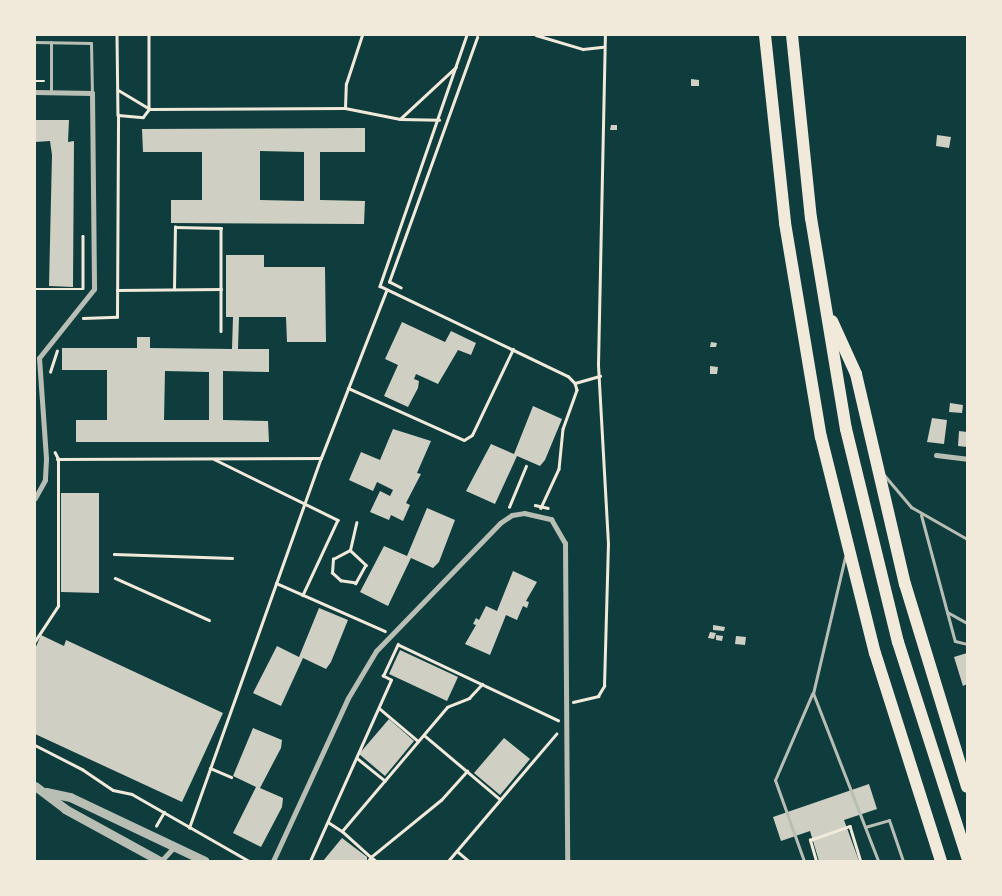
<!DOCTYPE html>
<html>
<head>
<meta charset="utf-8">
<style>
  body { margin:0 }
  #map { position:relative; width:1002px; height:896px; overflow:hidden; background:#0f3d3e; font-family:"Titillium Web",sans-serif }
  div>[style] { position:absolute }
  [style*='--x'] { left:calc(var(--x)*1px); top:calc(var(--y)*1px); width:calc(var(--w)*1px); rotate:calc(var(--a)*1deg) }
  .building>* { inset:0; background:#cfcfc3 }
  .path>* { height:2.5px; margin:-1.25px; padding:0 1.25px; transform-origin:1.25px; border-radius:1.25px; background:#f1e9da }
  .service>* { height:3px; margin:-1.5px; padding:0 1.5px; transform-origin:1.5px; border-radius:1.5px; background:#b8beb3 }
  .minor>* { height:5px; margin:-2.5px; padding:0 2.5px; transform-origin:2.5px; border-radius:2.5px; background:#b8beb3 }
  .tertiary>* { height:9px; margin:-4.5px; padding:0 4.5px; transform-origin:4.5px; border-radius:4.5px; background:#b8beb3 }
  .motorway>* { height:12px; margin:-6px; padding:0 6px; transform-origin:6px; border-radius:6px; background:#f1e9da }
  span { translate:-50% -50%; white-space:nowrap; text-align:center; line-height:1.15; -webkit-text-stroke:5px #f1e9da; paint-order:stroke }
  .frame { position:absolute; inset:0; border:36px solid #f1e9da; pointer-events:none }
</style>
</head>
<body>
<div id="map">
  <div class="building">
    <i style="clip-path:polygon(691px 79px,699px 80px,699px 86px,691px 86px)"></i>
    <i style="clip-path:polygon(35px 120px,69px 120px,68px 142px,74px 141px,73px 287px,49px 286px,52px 155px,50px 141px,35px 142px)"></i>
    <i style="clip-path:polygon(611px 125px,617px 125px,617px 130px,610px 130px)"></i>
    <i style="clip-path:polygon(evenodd,365px 128px,365px 152px,320px 152px,320px 200px,365px 201px,364px 224px,171px 223px,171px 200px,202px 200px,202px 152px,143px 152px,142px 129px,365px 128px,260px 151px,304px 152px,304px 201px,260px 200px,260px 151px)"></i>
    <i style="clip-path:polygon(937px 135px,951px 137px,949px 148px,936px 146px)"></i>
    <i style="clip-path:polygon(evenodd,226px 255px,264px 255px,264px 267px,325px 267px,326px 342px,287px 342px,286px 317px,239px 317px,238px 349px,269px 349px,269px 372px,223px 371px,223px 420px,268px 421px,269px 442px,76px 442px,76px 420px,107px 420px,107px 370px,62px 370px,62px 348px,137px 348px,137px 337px,150px 337px,150px 348px,232px 349px,233px 317px,226px 317px,226px 255px,165px 371px,209px 372px,209px 420px,164px 420px,165px 371px)"></i>
    <i style="clip-path:polygon(402px 322px,445px 342px,451px 331px,476px 343px,471px 355px,458px 350px,438px 384px,416px 374px,414px 379px,419px 381px,418px 388px,408px 407px,384px 396px,398px 365px,385px 359px)"></i>
    <i style="clip-path:polygon(711px 342px,717px 343px,716px 347px,710px 347px)"></i>
    <i style="clip-path:polygon(710px 366px,718px 367px,717px 374px,710px 374px)"></i>
    <i style="clip-path:polygon(950px 403px,963px 405px,962px 413px,949px 412px)"></i>
    <i style="clip-path:polygon(533px 406px,562px 419px,545px 460px,540px 466px,517px 456px,495px 504px,466px 491px,491px 444px,514px 454px)"></i>
    <i style="clip-path:polygon(932px 418px,947px 420px,944px 444px,927px 442px)"></i>
    <i style="clip-path:polygon(393px 429px,431px 441px,417px 473px,421px 474px,406px 503px,410px 505px,403px 521px,391px 515px,389px 520px,370px 512px,380px 491px,390px 496px,393px 490px,377px 482px,373px 491px,349px 480px,361px 452px,380px 460px)"></i>
    <i style="clip-path:polygon(959px 431px,967px 432px,967px 447px,958px 446px)"></i>
    <i style="clip-path:polygon(61px 493px,99px 493px,99px 593px,61px 592px)"></i>
    <i style="clip-path:polygon(427px 508px,455px 520px,439px 562px,433px 568px,411px 558px,388px 606px,360px 592px,384px 546px,407px 556px)"></i>
    <i style="clip-path:polygon(513px 571px,537px 582px,526px 601px,529px 602px,527px 608px,523px 606px,517px 620px,506px 615px,490px 655px,465px 644px,476px 625px,473px 624px,476px 618px,479px 620px,486px 606px,497px 611px)"></i>
    <i style="clip-path:polygon(319px 608px,348px 620px,331px 662px,326px 669px,303px 658px,281px 706px,253px 693px,277px 646px,299px 657px)"></i>
    <i style="clip-path:polygon(713px 625px,725px 627px,724px 631px,713px 630px)"></i>
    <i style="clip-path:polygon(710px 632px,716px 633px,714px 639px,708px 638px)"></i>
    <i style="clip-path:polygon(41px 635px,64px 646px,66px 640px,223px 713px,182px 802px,35px 734px,35px 649px)"></i>
    <i style="clip-path:polygon(716px 635px,723px 636px,722px 641px,716px 640px)"></i>
    <i style="clip-path:polygon(736px 636px,746px 637px,745px 645px,735px 644px)"></i>
    <i style="clip-path:polygon(400px 650px,458px 677px,447px 701px,389px 674px)"></i>
    <i style="clip-path:polygon(967px 653px,967px 684px,963px 686px,954px 657px)"></i>
    <i style="clip-path:polygon(389px 719px,414px 741px,385px 776px,359px 754px)"></i>
    <i style="clip-path:polygon(253px 728px,282px 740px,281px 748px,260px 788px,283px 798px,282px 807px,261px 847px,233px 833px,256px 787px,233px 776px)"></i>
    <i style="clip-path:polygon(504px 738px,530px 759px,500px 795px,474px 773px)"></i>
    <i style="clip-path:polygon(869px 784px,877px 809px,844px 820px,859px 861px,819px 861px,810px 831px,781px 841px,773px 817px)"></i>
    <i style="clip-path:polygon(342px 838px,367px 857px,367px 861px,323px 861px)"></i>
  </div>
  <div class="path">
    <i style="--x:117;--y:35;--w:80;--a:89.3"></i>
    <i style="--x:118;--y:115;--w:25;--a:5"></i>
    <i style="--x:143;--y:117;--w:10;--a:-53"></i>
    <i style="--x:149;--y:109;--w:35;--a:-149"></i>
    <i style="--x:149;--y:35;--w:74;--a:90"></i>
    <i style="--x:149;--y:109;--w:196;--a:-0.3"></i>
    <i style="--x:345;--y:108;--w:56;--a:11.3"></i>
    <i style="--x:400;--y:119;--w:76;--a:-42.9"></i>
    <i style="--x:467;--y:35;--w:266;--a:109.1"></i>
    <i style="--x:380;--y:286;--w:208;--a:25.6"></i>
    <i style="--x:568;--y:376;--w:10;--a:45"></i>
    <i style="--x:575;--y:383;--w:7;--a:74"></i>
    <i style="--x:577;--y:390;--w:41;--a:109.7"></i>
    <i style="--x:563;--y:429;--w:40;--a:95.7"></i>
    <i style="--x:559;--y:469;--w:43;--a:114.8"></i>
    <i style="--x:536;--y:35;--w:49;--a:16.6"></i>
    <i style="--x:583;--y:49;--w:20;--a:-6"></i>
    <i style="--x:35;--y:81;--w:9;--a:0"></i>
    <i style="--x:345;--y:108;--w:24;--a:-88"></i>
    <i style="--x:346;--y:84;--w:52;--a:-71.9"></i>
    <i style="--x:400;--y:119;--w:39;--a:1"></i>
    <i style="--x:83;--y:236;--w:52;--a:90"></i>
    <i style="--x:401;--y:288;--w:13;--a:-153"></i>
    <i style="--x:389;--y:282;--w:260;--a:-70.2"></i>
    <i style="--x:35;--y:289;--w:47;--a:0"></i>
    <i style="--x:174;--y:289;--w:62;--a:-89.1"></i>
    <i style="--x:175;--y:227;--w:46;--a:1.2"></i>
    <i style="--x:221;--y:228;--w:103;--a:90"></i>
    <i style="--x:117;--y:290;--w:104;--a:-0.6"></i>
    <i style="--x:83;--y:318;--w:34;--a:-2"></i>
    <i style="--x:117;--y:317;--w:202;--a:-89.7"></i>
    <i style="--x:50;--y:372;--w:22;--a:-72"></i>
    <i style="--x:575;--y:383;--w:26;--a:-16"></i>
    <i style="--x:348;--y:388;--w:127;--a:24.1"></i>
    <i style="--x:464;--y:440;--w:9;--a:-32"></i>
    <i style="--x:472;--y:435;--w:95;--a:-64.5"></i>
    <i style="--x:57;--y:459;--w:264;--a:-0.2"></i>
    <i style="--x:214;--y:459;--w:138;--a:26.2"></i>
    <i style="--x:338;--y:520;--w:83;--a:115"></i>
    <i style="--x:535;--y:505;--w:13;--a:13"></i>
    <i style="--x:509;--y:507;--w:44;--a:-67.5"></i>
    <i style="--x:350;--y:550;--w:22;--a:43"></i>
    <i style="--x:366;--y:565;--w:21;--a:119"></i>
    <i style="--x:356;--y:583;--w:15;--a:-172"></i>
    <i style="--x:341;--y:581;--w:12;--a:-138"></i>
    <i style="--x:332;--y:573;--w:14;--a:-86"></i>
    <i style="--x:333;--y:559;--w:19;--a:-28"></i>
    <i style="--x:350;--y:550;--w:28;--a:-77"></i>
    <i style="--x:114;--y:554;--w:118;--a:1.9"></i>
    <i style="--x:115;--y:578;--w:103;--a:24.1"></i>
    <i style="--x:276;--y:583;--w:119;--a:23.8"></i>
    <i style="--x:35;--y:641;--w:42;--a:-56.7"></i>
    <i style="--x:58;--y:606;--w:147;--a:-90"></i>
    <i style="--x:58;--y:459;--w:7;--a:-117"></i>
    <i style="--x:399;--y:645;--w:176;--a:25.3"></i>
    <i style="--x:573;--y:702;--w:26;--a:-13"></i>
    <i style="--x:598;--y:696;--w:12;--a:-59"></i>
    <i style="--x:604;--y:686;--w:142;--a:-88.4"></i>
    <i style="--x:608;--y:544;--w:179;--a:-93.2"></i>
    <i style="--x:598;--y:365;--w:330;--a:-88.8"></i>
    <i style="--x:379;--y:708;--w:51;--a:40.2"></i>
    <i style="--x:424;--y:735;--w:99;--a:40.1"></i>
    <i style="--x:35;--y:745;--w:53;--a:27.1"></i>
    <i style="--x:82;--y:769;--w:37;--a:34"></i>
    <i style="--x:113;--y:790;--w:19;--a:12"></i>
    <i style="--x:132;--y:794;--w:135;--a:29.8"></i>
    <i style="--x:357;--y:758;--w:36;--a:39"></i>
    <i style="--x:210;--y:768;--w:23;--a:23"></i>
    <i style="--x:328;--y:822;--w:17;--a:33"></i>
    <i style="--x:342;--y:831;--w:162;--a:-49.7"></i>
    <i style="--x:447;--y:707;--w:24;--a:-22"></i>
    <i style="--x:469;--y:698;--w:19;--a:-47"></i>
    <i style="--x:156;--y:826;--w:16;--a:-60"></i>
    <i style="--x:189;--y:828;--w:393;--a:-70.4"></i>
    <i style="--x:321;--y:458;--w:179;--a:-68.7"></i>
    <i style="--x:342;--y:831;--w:39;--a:42"></i>
    <i style="--x:371;--y:857;--w:90;--a:-39.2"></i>
    <i style="--x:441;--y:800;--w:39;--a:-48"></i>
    <i style="--x:457;--y:851;--w:16;--a:40"></i>
    <i style="--x:310;--y:861;--w:198;--a:-65.9"></i>
    <i style="--x:391;--y:680;--w:9;--a:-153"></i>
    <i style="--x:383;--y:676;--w:35;--a:-65"></i>
    <i style="--x:368;--y:861;--w:5;--a:-53"></i>
    <i style="--x:371;--y:857;--w:6;--a:39"></i>
    <i style="--x:448;--y:861;--w:167;--a:-49.6"></i>
    <i style="--x:816;--y:861;--w:22;--a:-106"></i>
    <i style="--x:810;--y:840;--w:42;--a:-19.3"></i>
    <i style="--x:850;--y:826;--w:37;--a:73"></i>
  </div>
  <div class="service">
    <i style="--x:35;--y:42;--w:56;--a:1"></i>
    <i style="--x:91;--y:43;--w:50;--a:88.9"></i>
    <i style="--x:51;--y:92;--w:50;--a:-90"></i>
    <i style="--x:884;--y:475;--w:42;--a:49.8"></i>
    <i style="--x:911;--y:507;--w:64;--a:29.7"></i>
    <i style="--x:921;--y:515;--w:100;--a:75"></i>
    <i style="--x:947;--y:612;--w:23;--a:29"></i>
    <i style="--x:845;--y:557;--w:140;--a:103.2"></i>
    <i style="--x:813;--y:693;--w:180;--a:68.8"></i>
    <i style="--x:947;--y:612;--w:30;--a:75"></i>
    <i style="--x:955;--y:641;--w:12;--a:14"></i>
    <i style="--x:865;--y:827;--w:25;--a:-16"></i>
    <i style="--x:889;--y:820;--w:43;--a:71.1"></i>
    <i style="--x:804;--y:861;--w:86;--a:-109.7"></i>
    <i style="--x:775;--y:780;--w:94;--a:-66.7"></i>
  </div>
  <div class="minor">
    <i style="--x:35;--y:92;--w:57;--a:1"></i>
    <i style="--x:92;--y:93;--w:196;--a:89.4"></i>
    <i style="--x:94;--y:289;--w:88;--a:128.6"></i>
    <i style="--x:39;--y:358;--w:101;--a:86"></i>
    <i style="--x:46;--y:459;--w:21;--a:93"></i>
    <i style="--x:45;--y:480;--w:21;--a:119"></i>
    <i style="--x:936;--y:455;--w:31;--a:7"></i>
    <i style="--x:161;--y:861;--w:21;--a:-47"></i>
    <i style="--x:273;--y:861;--w:179;--a:-65.3"></i>
    <i style="--x:348;--y:698;--w:55;--a:-59.2"></i>
    <i style="--x:376;--y:651;--w:178;--a:-45.9"></i>
    <i style="--x:500;--y:523;--w:14;--a:-34"></i>
    <i style="--x:512;--y:515;--w:12;--a:-9"></i>
    <i style="--x:524;--y:513;--w:28;--a:13"></i>
    <i style="--x:551;--y:519;--w:28;--a:60"></i>
    <i style="--x:565;--y:543;--w:318;--a:89.6"></i>
  </div>
  <div class="tertiary">
    <i style="--x:35;--y:786;--w:38;--a:37"></i>
    <i style="--x:65;--y:809;--w:108;--a:28.7"></i>
    <i style="--x:46;--y:792;--w:25;--a:12"></i>
    <i style="--x:70;--y:797;--w:149;--a:25.4"></i>
  </div>
  <div class="motorway">
    <i style="--x:765;--y:35;--w:189;--a:83.9"></i>
    <i style="--x:785;--y:223;--w:217;--a:80.5"></i>
    <i style="--x:821;--y:437;--w:223;--a:76"></i>
    <i style="--x:875;--y:653;--w:218;--a:72.4"></i>
    <i style="--x:792;--y:35;--w:184;--a:84.1"></i>
    <i style="--x:811;--y:218;--w:214;--a:80.6"></i>
    <i style="--x:846;--y:429;--w:219;--a:76.3"></i>
    <i style="--x:898;--y:642;--w:226;--a:72.2"></i>
    <i style="--x:832;--y:321;--w:58;--a:65.6"></i>
    <i style="--x:856;--y:374;--w:216;--a:76.9"></i>
    <i style="--x:905;--y:584;--w:212;--a:73"></i>
  </div>
  <div class="frame"></div>
</div>
</body>
</html>
